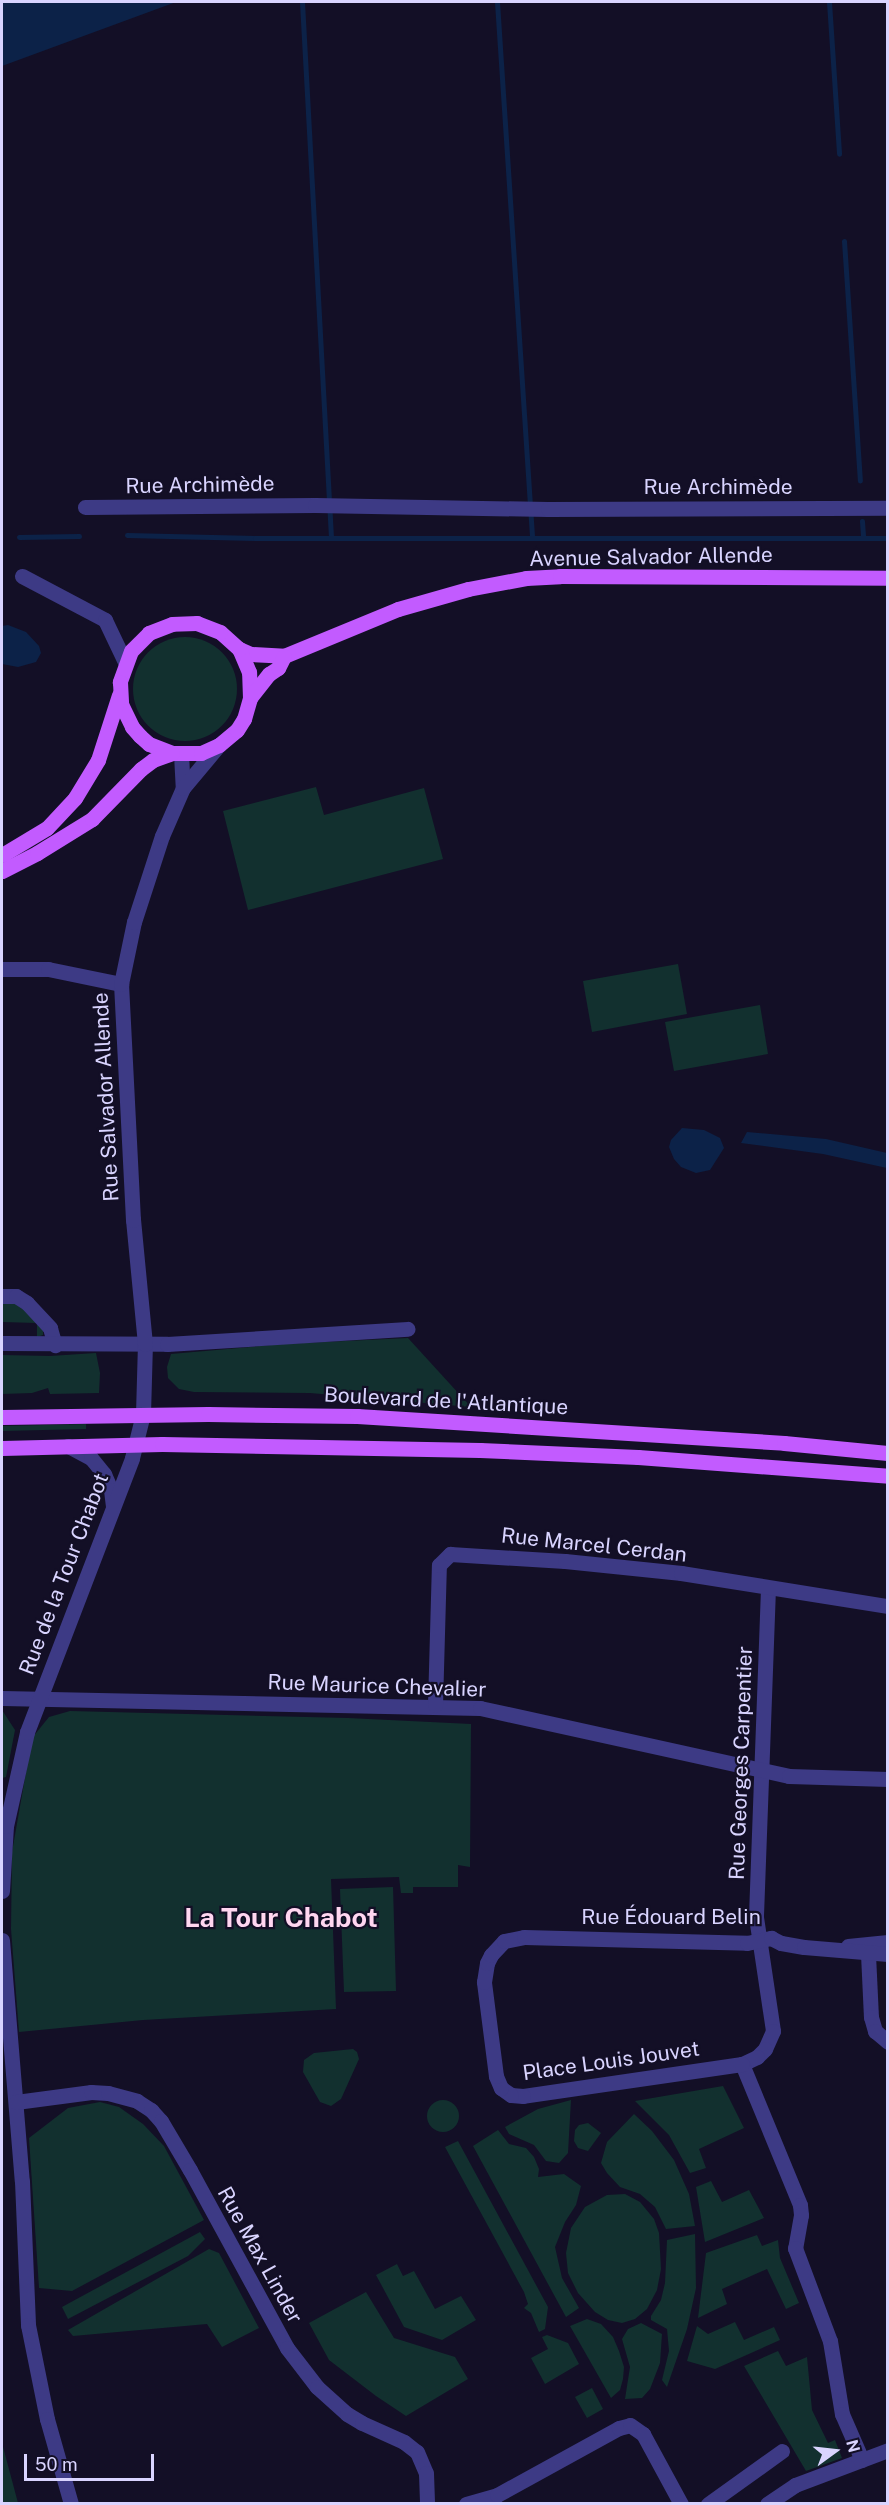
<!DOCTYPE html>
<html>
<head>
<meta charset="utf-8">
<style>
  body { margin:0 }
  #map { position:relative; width:889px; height:2505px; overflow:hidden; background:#130f26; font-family:"Public Sans",sans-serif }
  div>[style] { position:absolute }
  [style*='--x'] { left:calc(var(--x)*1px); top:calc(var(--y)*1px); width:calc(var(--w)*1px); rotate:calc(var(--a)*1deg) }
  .green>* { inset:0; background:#12302f }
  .round { border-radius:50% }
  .water>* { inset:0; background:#0c2248 }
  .stream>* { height:5px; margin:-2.5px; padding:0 2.5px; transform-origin:2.5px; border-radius:2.5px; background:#0c2248 }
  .minor>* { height:15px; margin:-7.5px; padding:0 7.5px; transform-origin:7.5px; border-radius:7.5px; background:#3d3a85 }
  .major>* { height:15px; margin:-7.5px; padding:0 7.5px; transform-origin:7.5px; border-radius:7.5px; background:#c25bff }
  span { translate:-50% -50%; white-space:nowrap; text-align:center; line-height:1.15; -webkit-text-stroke:4.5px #130f26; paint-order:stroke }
  .street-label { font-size:21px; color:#d9d4ff }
  .district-label { font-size:27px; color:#ffd6f0; font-weight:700 }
  .frame { position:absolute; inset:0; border:3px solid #d9d4ff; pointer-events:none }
  .north { position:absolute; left:805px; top:2421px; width:60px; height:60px; -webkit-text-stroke:4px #130f26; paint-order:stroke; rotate:75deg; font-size:16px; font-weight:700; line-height:24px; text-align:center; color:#d9d4ff }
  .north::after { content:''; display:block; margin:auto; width:21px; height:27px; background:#d9d4ff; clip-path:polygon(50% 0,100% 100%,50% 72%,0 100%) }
  .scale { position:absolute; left:24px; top:2454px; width:130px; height:27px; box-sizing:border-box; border:3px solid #d9d4ff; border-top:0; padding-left:8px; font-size:18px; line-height:21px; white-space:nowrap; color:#d9d4ff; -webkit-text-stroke:4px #130f26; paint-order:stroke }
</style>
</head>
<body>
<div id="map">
  <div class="green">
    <i class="round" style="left:133px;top:637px;width:104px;height:104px"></i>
    <i style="clip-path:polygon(316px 787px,324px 815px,424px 788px,443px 859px,248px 910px,223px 811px)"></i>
    <i style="clip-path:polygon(678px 964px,687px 1014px,592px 1032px,583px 981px)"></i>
    <i style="clip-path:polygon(760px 1005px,768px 1054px,674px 1071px,665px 1022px)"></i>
    <i style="clip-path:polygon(2px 1301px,15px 1301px,20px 1305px,43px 1326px,43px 1335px,37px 1337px,37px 1323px,2px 1322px)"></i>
    <i style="clip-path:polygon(408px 1338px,471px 1407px,310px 1393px,194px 1392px,179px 1389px,168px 1378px,167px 1367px,171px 1354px,283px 1344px)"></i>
    <i style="clip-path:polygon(96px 1353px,100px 1373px,99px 1393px,50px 1394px,48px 1388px,32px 1393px,2px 1394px,2px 1355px,50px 1356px)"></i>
    <i style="clip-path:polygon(86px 1424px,86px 1429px,2px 1431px,2px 1426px)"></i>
    <i style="clip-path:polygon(2px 1710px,15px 1730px,6px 1777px,2px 1778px)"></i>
    <i style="clip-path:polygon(70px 1711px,348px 1718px,471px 1724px,470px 1867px,458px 1865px,458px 1887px,413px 1887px,413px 1893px,401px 1893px,399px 1877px,331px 1879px,336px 2009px,143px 2020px,19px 2032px,11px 1929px,12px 1852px,32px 1738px,49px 1717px)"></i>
    <i style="clip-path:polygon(393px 1887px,396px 1991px,344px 1992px,340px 1889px)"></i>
    <i style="clip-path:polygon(353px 2049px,357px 2052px,359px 2059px,341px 2099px,331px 2106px,320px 2102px,303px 2072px,304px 2060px,314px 2053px)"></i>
    <i style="clip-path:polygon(723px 2086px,744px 2128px,699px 2149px,706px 2168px,690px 2173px,669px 2135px,635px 2101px)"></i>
    <i class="round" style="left:427px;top:2100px;width:32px;height:32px"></i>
    <i style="clip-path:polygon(571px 2100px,568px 2153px,559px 2163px,546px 2161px,534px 2145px,509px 2134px,505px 2127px,538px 2109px)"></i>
    <i style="clip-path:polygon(100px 2102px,119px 2107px,143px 2124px,164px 2146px,204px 2220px,72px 2291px,39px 2288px,29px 2138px,68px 2108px)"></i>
    <i style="clip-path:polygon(634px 2114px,652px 2131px,674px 2160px,689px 2194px,695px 2226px,666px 2229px,655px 2207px,640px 2194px,620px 2187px,607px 2173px,601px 2163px,607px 2142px)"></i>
    <i style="clip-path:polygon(588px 2123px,601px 2133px,588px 2151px,578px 2148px,574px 2141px,575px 2130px,579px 2125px)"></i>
    <i style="clip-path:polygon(498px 2130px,509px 2144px,526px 2148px,534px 2157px,539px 2169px,538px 2177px,564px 2174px,581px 2186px,576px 2205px,565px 2222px,555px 2247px,562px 2278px,579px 2308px,566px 2317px,473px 2146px)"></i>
    <i style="clip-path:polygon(458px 2141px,548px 2307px,545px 2329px,539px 2332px,531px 2313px,524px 2308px,528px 2304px,524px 2292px,445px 2147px)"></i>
    <i style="clip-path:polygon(711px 2181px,722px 2202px,749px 2190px,764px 2218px,705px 2242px,696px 2187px)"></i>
    <i style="clip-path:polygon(625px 2194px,640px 2202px,654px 2219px,659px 2233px,661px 2269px,657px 2290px,647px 2309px,635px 2319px,622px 2323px,608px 2320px,595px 2312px,578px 2293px,568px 2273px,566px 2253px,571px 2228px,585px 2207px,607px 2195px)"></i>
    <i style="clip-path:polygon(200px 2232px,205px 2239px,188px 2256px,68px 2319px,62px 2307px)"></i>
    <i style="clip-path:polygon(695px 2234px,696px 2288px,687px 2329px,667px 2387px,662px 2380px,669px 2351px,667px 2329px,651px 2320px,651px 2316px,661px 2300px,665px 2283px,667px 2240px)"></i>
    <i style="clip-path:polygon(757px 2235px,762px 2246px,778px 2240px,780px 2258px,799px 2303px,786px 2309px,767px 2269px,722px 2289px,727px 2304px,698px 2318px,706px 2253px)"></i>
    <i style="clip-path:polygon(209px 2249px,219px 2253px,259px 2328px,222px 2347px,207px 2324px,73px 2336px,68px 2330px)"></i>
    <i style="clip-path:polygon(397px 2264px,403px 2276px,414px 2271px,435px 2309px,461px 2296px,476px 2320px,442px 2340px,404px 2327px,376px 2275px)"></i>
    <i style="clip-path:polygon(366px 2292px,394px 2338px,455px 2357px,468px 2379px,406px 2416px,376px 2396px,329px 2360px,309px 2323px)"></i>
    <i style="clip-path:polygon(587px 2319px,601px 2324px,613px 2337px,619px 2351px,624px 2367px,623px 2379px,620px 2390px,611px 2398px,570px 2326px)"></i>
    <i style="clip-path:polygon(735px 2322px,744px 2340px,774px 2327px,780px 2340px,715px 2369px,687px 2361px,697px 2326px,708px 2334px)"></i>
    <i style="clip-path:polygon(641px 2323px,662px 2334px,660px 2363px,650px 2389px,642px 2398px,625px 2399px,630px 2367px,622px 2339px,628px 2329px)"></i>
    <i style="clip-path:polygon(547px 2335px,568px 2343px,579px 2364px,545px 2384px,531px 2358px,548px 2349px,542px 2337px)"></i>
    <i style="clip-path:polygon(778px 2351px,786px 2366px,807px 2357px,812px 2410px,828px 2443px,835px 2440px,842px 2458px,806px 2471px,744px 2366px)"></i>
    <i style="clip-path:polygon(592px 2388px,603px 2409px,587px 2418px,575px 2397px)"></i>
    <i style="clip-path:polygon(2px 2443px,18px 2503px,2px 2503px)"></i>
  </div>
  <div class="water">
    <i style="clip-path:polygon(2px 2px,176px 2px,2px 66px)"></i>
    <i style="clip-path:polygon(8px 625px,26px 632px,39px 646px,41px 653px,36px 662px,18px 667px,2px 664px,2px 626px)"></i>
    <i style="clip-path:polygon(682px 1128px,704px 1130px,720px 1138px,724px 1148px,710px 1170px,696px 1173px,681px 1167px,674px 1159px,669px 1147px,671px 1140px)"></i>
    <i style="clip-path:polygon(747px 1132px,826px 1139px,887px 1153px,887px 1168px,823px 1154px,741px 1143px)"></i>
  </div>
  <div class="stream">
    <i style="--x:302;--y:2;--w:536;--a:86.9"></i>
    <i style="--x:497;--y:2;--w:535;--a:86.25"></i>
    <i style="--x:829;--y:2;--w:152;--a:86.2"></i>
    <i style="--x:844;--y:241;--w:240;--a:86.2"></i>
    <i style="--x:862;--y:521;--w:16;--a:86"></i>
    <i style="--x:127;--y:535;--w:128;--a:1.3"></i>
    <i style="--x:255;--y:538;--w:633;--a:0"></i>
    <i style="--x:19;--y:537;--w:60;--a:-1"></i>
  </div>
  <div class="minor">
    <i style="--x:85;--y:507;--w:230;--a:-0.5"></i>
    <i style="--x:315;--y:505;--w:233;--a:1"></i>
    <i style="--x:548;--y:509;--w:340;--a:-0.2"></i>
    <i style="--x:22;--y:576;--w:94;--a:27.9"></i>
    <i style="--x:105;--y:620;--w:47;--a:64.5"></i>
    <i style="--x:181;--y:754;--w:34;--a:87"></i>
    <i style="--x:2;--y:969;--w:46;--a:0"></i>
    <i style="--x:48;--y:969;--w:75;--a:11.6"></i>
    <i style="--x:2;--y:1296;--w:14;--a:0"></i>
    <i style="--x:16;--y:1296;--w:13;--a:32"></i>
    <i style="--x:27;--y:1303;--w:34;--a:47"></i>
    <i style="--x:50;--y:1328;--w:18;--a:74"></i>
    <i style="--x:2;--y:1343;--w:165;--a:0.3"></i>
    <i style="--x:167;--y:1344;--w:241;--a:-3.6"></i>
    <i style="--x:68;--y:1446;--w:26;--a:28"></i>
    <i style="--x:91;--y:1458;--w:21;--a:51"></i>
    <i style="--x:104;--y:1474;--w:17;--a:66"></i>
    <i style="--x:111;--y:1490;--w:17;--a:83"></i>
    <i style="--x:768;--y:1588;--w:329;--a:92.1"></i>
    <i style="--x:756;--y:1917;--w:115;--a:81.5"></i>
    <i style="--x:773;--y:2031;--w:20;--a:114"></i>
    <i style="--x:765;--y:2049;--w:11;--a:135"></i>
    <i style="--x:757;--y:2057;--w:17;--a:155"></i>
    <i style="--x:742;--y:2064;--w:152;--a:67.6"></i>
    <i style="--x:800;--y:2205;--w:10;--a:84"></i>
    <i style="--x:801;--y:2215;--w:34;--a:100"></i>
    <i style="--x:795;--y:2248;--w:99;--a:69.4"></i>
    <i style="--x:830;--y:2341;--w:74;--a:80.7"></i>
    <i style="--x:842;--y:2414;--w:50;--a:66.5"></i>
    <i style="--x:2;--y:1698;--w:478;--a:1.2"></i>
    <i style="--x:480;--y:1708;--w:316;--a:12.4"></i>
    <i style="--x:789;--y:1776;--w:99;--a:1.7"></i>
    <i style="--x:435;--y:1705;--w:140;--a:-88.4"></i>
    <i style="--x:439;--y:1565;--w:16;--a:-45"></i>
    <i style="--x:450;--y:1554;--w:115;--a:3.5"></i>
    <i style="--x:565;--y:1561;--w:117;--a:5.9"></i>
    <i style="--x:681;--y:1573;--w:210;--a:9.1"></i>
    <i style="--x:2;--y:1891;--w:65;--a:-86.5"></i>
    <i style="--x:6;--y:1826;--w:96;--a:-77.4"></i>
    <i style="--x:27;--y:1732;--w:293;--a:-69"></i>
    <i style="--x:132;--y:1458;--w:45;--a:-76"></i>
    <i style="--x:143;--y:1414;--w:70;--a:-88.4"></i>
    <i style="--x:145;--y:1344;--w:125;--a:-95.5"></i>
    <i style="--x:133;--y:1220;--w:236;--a:-92.9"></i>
    <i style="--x:121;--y:984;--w:63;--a:-78.2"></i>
    <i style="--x:134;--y:922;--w:90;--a:-72"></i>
    <i style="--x:162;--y:836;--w:52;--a:-66.4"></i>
    <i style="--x:183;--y:788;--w:56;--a:-50.1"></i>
    <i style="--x:2;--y:1940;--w:242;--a:85.3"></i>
    <i style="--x:22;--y:2181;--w:144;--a:87.6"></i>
    <i style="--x:28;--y:2325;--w:96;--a:78.6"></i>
    <i style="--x:47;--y:2419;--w:88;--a:74.2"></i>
    <i style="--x:848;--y:1946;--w:40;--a:-5.7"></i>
    <i style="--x:868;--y:1954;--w:63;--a:87.3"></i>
    <i style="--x:871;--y:2017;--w:15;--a:74"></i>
    <i style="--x:875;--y:2031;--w:17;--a:40"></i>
    <i style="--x:742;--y:2064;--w:221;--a:171.7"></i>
    <i style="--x:523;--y:2096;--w:12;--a:-175"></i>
    <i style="--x:511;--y:2095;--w:12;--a:-145"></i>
    <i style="--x:501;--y:2088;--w:13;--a:-113"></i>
    <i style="--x:496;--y:2076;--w:95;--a:-97.3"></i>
    <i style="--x:484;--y:1982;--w:19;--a:-81"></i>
    <i style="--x:487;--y:1963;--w:9;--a:-63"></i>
    <i style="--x:491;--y:1955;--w:19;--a:-47"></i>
    <i style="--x:504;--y:1941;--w:20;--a:-11"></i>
    <i style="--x:524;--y:1937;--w:223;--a:1.5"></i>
    <i style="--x:747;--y:1943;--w:25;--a:-12"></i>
    <i style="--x:771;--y:1938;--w:11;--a:27"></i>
    <i style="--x:781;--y:1943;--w:23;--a:10"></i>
    <i style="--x:804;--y:1947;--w:84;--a:4.8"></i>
    <i style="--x:16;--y:2102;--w:76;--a:-7.6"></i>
    <i style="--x:91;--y:2092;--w:17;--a:3"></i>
    <i style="--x:108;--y:2093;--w:30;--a:15"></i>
    <i style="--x:137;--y:2101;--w:17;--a:33"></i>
    <i style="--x:151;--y:2110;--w:15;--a:48"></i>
    <i style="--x:161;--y:2121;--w:57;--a:59.4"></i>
    <i style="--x:190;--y:2170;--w:203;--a:61.4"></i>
    <i style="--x:287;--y:2348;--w:49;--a:52.4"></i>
    <i style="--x:317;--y:2387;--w:40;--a:42"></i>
    <i style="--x:347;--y:2414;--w:17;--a:31"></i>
    <i style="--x:362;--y:2423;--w:46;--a:24.3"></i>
    <i style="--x:404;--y:2442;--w:16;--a:38"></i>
    <i style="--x:417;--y:2452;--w:23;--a:67"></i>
    <i style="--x:426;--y:2473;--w:31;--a:88"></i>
    <i style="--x:466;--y:2504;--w:32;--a:-16"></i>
    <i style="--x:497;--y:2495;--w:139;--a:-28.8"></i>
    <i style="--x:619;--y:2428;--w:11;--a:-15"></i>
    <i style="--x:630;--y:2425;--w:16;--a:35"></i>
    <i style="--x:643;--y:2434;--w:80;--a:61.5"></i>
    <i style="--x:708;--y:2504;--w:91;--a:-35.6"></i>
    <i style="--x:767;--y:2504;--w:34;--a:-34"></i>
    <i style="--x:795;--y:2485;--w:99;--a:-20.6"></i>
  </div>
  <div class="major">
    <i style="--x:239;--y:649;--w:13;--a:23"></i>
    <i style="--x:251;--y:654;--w:33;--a:3"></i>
    <i style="--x:284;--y:656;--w:123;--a:-22.4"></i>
    <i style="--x:398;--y:609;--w:73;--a:-15.9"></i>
    <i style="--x:468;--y:589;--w:59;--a:-10.7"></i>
    <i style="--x:526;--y:578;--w:34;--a:-3"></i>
    <i style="--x:560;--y:576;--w:328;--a:0.3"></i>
    <i style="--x:250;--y:698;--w:26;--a:-92"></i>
    <i style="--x:249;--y:672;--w:25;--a:-113"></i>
    <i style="--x:239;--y:649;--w:25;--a:-138"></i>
    <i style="--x:220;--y:632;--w:25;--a:-159"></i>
    <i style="--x:197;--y:623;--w:25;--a:178"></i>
    <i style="--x:172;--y:624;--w:25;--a:159"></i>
    <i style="--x:149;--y:633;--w:25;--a:135"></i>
    <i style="--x:131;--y:651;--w:33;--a:110"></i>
    <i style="--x:120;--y:682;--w:22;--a:87"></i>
    <i style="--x:121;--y:704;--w:25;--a:64"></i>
    <i style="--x:132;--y:727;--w:12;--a:48"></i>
    <i style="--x:140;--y:736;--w:12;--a:42"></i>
    <i style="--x:149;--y:744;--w:25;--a:21"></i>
    <i style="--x:172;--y:753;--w:29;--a:0"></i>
    <i style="--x:201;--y:753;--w:20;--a:-24"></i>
    <i style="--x:219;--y:745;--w:23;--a:-40"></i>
    <i style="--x:237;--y:730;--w:13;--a:-58"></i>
    <i style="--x:244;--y:719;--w:22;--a:-74"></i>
    <i style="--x:250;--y:698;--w:31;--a:-52"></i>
    <i style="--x:269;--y:674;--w:11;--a:-34"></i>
    <i style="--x:278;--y:668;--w:13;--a:-63"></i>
    <i style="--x:2;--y:855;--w:52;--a:-31"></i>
    <i style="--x:47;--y:828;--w:41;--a:-47"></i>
    <i style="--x:75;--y:798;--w:44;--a:-58.8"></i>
    <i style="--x:98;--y:760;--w:68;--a:-72.1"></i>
    <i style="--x:2;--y:871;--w:39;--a:-27"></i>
    <i style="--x:37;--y:853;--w:65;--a:-31.7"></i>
    <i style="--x:92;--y:819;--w:70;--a:-45.6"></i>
    <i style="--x:141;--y:769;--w:15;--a:-37"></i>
    <i style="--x:153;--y:760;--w:20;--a:-20"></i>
    <i style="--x:2;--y:1417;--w:206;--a:-0.8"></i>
    <i style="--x:208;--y:1414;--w:149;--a:0.8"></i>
    <i style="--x:357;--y:1416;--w:428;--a:3.6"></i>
    <i style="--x:784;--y:1443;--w:104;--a:5.5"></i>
    <i style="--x:2;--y:1448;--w:160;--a:-1.4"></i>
    <i style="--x:162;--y:1444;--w:318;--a:1.1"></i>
    <i style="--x:480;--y:1450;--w:158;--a:2.5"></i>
    <i style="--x:638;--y:1457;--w:251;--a:4.3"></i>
  </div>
  <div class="street-label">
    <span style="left:200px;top:485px;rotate:-1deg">Rue Archimède</span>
    <span style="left:718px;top:487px">Rue Archimède</span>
    <span style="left:651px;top:557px;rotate:-1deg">Avenue Salvador Allende</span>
    <span style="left:106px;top:1097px;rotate:-93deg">Rue Salvador Allende</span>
    <span style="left:446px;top:1401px;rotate:3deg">Boulevard de l'Atlantique</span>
    <span style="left:594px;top:1545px;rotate:6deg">Rue Marcel Cerdan</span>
    <span style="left:64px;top:1574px;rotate:-69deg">Rue de la Tour Chabot</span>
    <span style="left:377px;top:1686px;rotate:2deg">Rue Maurice Chevalier</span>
    <span style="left:741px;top:1763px;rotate:-88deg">Rue Georges Carpentier</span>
    <span style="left:671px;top:1917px">Rue Édouard Belin</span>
    <span style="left:611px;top:2061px;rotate:-8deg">Place Louis Jouvet</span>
    <span style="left:260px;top:2255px;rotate:61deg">Rue Max Linder</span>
  </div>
  <div class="district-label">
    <span style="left:281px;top:1918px">La Tour Chabot</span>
  </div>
  <div class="frame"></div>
  <div class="north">N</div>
  <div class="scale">50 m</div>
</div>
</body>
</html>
